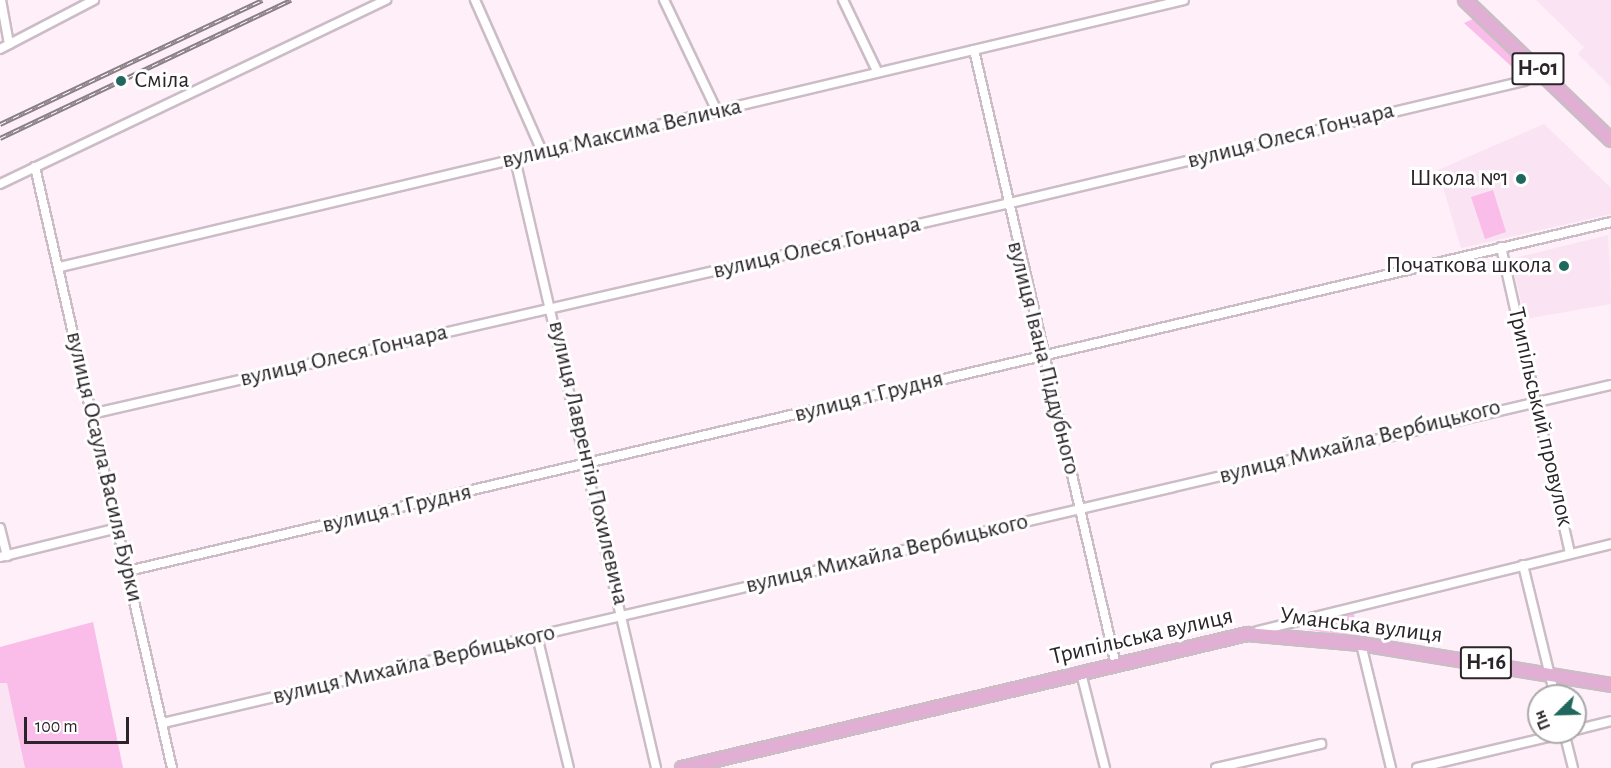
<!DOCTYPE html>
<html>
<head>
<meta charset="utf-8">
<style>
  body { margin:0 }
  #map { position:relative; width:1611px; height:768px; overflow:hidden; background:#feeff9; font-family:"Alegreya Sans",sans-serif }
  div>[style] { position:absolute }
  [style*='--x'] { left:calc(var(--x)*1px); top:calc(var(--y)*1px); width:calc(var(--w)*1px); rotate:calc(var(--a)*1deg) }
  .built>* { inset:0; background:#fae3f2 }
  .green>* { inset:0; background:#fabce8 }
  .roads { filter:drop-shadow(2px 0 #cbbcc6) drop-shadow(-2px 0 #cbbcc6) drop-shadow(0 2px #cbbcc6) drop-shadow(0 -2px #cbbcc6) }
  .street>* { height:8px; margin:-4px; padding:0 4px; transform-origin:4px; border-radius:4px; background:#fff }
  .primary>* { height:12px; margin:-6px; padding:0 6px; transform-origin:6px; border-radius:6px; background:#e1afd4 }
  .rail>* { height:4.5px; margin-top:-2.25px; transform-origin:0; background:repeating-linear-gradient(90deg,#fff 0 7px,#897f85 0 14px); box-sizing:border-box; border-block:2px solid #897f85 }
  .dots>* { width:16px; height:16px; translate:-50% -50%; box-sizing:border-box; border:3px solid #fff; border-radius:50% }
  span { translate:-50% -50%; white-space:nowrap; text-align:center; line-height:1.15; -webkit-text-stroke:6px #fff; paint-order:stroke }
  .shield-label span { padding:2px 4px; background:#fff; border:2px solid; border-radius:4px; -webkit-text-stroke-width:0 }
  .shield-label { font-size:22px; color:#2b2529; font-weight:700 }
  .poi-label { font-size:24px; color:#2b2529 }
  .left { translate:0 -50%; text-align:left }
  .right { translate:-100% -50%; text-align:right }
  .street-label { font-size:24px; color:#2b2529 }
  .north { position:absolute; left:1527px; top:684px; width:60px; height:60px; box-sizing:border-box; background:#fff; border:2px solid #aaa8a9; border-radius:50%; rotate:247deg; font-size:16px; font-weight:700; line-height:24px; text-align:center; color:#2b2529 }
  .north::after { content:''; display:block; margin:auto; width:21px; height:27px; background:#20685e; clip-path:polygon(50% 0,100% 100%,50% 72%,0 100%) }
  .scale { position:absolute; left:24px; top:717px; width:105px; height:27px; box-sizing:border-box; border:3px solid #2b2529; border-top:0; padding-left:8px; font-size:18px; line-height:21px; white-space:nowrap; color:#2b2529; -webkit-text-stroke:4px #fff; paint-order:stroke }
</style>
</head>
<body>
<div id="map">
  <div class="built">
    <i style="clip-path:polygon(1536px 0,1611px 0,1611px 87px,1578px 54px,1584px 47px)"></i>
    <i style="clip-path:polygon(1544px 124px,1611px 188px,1611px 214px,1461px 248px,1438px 170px)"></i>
    <i style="clip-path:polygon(1608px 235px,1611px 304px,1525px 319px,1511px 259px)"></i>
    <i style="clip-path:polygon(0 683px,7px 683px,25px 768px,0 768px)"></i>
  </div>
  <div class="green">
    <i style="clip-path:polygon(1475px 18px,1524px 65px,1523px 77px,1464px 23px)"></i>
    <i style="clip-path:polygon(1493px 190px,1506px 232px,1485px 239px,1471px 197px)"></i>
    <i style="clip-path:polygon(1353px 610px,1360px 640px,1307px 629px,1312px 622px)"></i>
    <i style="clip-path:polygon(93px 622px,123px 768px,25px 768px,7px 683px,0 683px,0 647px)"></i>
  </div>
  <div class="roads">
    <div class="street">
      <i style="--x:1;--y:0;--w:45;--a:79.7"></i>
      <i style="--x:475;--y:0;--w:165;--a:66.1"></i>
      <i style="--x:664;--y:0;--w:125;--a:64.5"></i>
      <i style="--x:843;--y:0;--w:79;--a:64.4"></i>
      <i style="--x:0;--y:49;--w:106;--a:-27.5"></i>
      <i style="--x:974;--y:50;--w:631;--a:77"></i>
      <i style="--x:515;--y:159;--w:625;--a:76.96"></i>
      <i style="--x:35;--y:167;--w:616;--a:77.16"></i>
      <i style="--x:0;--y:184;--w:428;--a:-25.5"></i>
      <i style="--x:1501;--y:247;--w:313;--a:77.3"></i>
      <i style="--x:60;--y:267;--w:1155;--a:-13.36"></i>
      <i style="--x:91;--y:414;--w:939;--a:-12.93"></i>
      <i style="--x:1006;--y:204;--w:532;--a:-13.36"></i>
      <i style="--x:1524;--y:81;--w:19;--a:-28"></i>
      <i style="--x:0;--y:528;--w:29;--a:76"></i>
      <i style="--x:0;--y:557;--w:122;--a:-13.8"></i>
      <i style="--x:1523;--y:565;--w:135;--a:76.3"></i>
      <i style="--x:128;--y:571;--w:1524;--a:-13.24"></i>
      <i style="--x:1258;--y:631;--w:364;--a:-13.8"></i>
      <i style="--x:537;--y:636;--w:136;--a:76.4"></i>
      <i style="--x:1361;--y:644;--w:128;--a:76.4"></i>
      <i style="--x:1081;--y:673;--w:98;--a:75.8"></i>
      <i style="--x:163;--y:723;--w:1487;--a:-13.14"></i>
      <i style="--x:1575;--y:730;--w:37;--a:-14"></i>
      <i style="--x:1564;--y:732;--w:37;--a:76"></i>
      <i style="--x:1216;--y:768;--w:108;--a:-12.9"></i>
      <i style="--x:1417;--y:768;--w:156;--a:-13.3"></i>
    </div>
    <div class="primary">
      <i style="--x:1465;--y:0;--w:202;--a:43.8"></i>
      <i style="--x:682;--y:768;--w:581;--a:-13.34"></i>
      <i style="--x:1247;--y:634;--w:114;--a:5"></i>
      <i style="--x:1361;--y:644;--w:253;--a:9.3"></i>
    </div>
  </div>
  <div class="rail">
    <i style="--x:0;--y:124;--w:290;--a:-25.3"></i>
    <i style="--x:0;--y:138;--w:322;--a:-25.4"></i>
  </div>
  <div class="dots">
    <i style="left:121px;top:81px;background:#20685e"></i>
    <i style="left:1521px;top:179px;background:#20685e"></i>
    <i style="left:1564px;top:266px;background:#20685e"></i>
  </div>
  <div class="shield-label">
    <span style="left:1538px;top:69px">Н-01</span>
    <span style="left:1486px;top:663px">Н-16</span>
  </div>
  <div class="poi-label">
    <span class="left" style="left:134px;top:81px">Сміла</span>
    <span class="right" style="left:1509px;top:179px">Школа №1</span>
    <span class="right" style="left:1552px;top:266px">Початкова школа</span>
  </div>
  <div class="street-label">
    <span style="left:622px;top:134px;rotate:-13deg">вулиця Максима Величка</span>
    <span style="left:1291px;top:136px;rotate:-14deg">вулиця Олеся Гончара</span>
    <span style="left:817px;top:248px;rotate:-13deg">вулиця Олеся Гончара</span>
    <span style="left:344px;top:356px;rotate:-13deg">вулиця Олеся Гончара</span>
    <span style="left:1043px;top:358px;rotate:76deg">вулиця Івана Піддубного</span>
    <span style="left:869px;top:397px;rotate:-14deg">вулиця 1 Грудня</span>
    <span style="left:1540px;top:417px;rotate:77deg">Трипільський провулок</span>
    <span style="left:1360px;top:442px;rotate:-14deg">вулиця Михайла Вербицького</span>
    <span style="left:588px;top:463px;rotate:77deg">вулиця Лаврентія Похилевича</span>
    <span style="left:104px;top:467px;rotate:77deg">вулиця Осаула Василя Бурки</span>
    <span style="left:397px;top:509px;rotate:-13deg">вулиця 1 Грудня</span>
    <span style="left:887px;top:554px;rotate:-13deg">вулиця Михайла Вербицького</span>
    <span style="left:1361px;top:626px;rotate:7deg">Уманська вулиця</span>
    <span style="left:1142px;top:637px;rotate:-13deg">Трипільська вулиця</span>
    <span style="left:414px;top:665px;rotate:-13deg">вулиця Михайла Вербицького</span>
  </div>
  <div class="north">Пн</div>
  <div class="scale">100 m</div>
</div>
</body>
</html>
